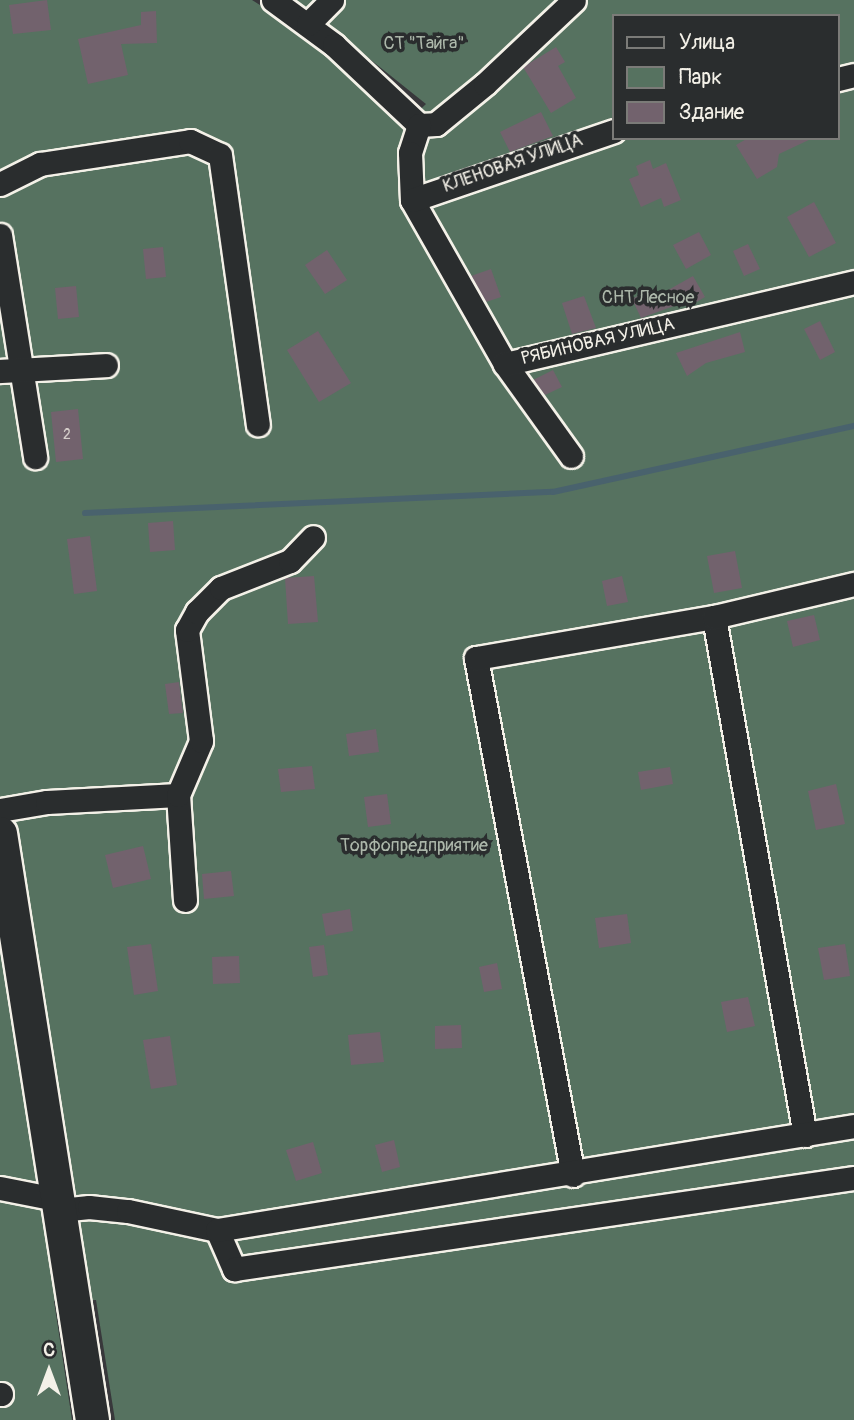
<!DOCTYPE html>
<html>
<head>
<meta charset="utf-8">
<style>
  body { margin:0 }
  #map { position:relative; width:854px; height:1420px; overflow:hidden; background:#38383b; font-family:Pangolin,sans-serif }
  div>[style] { position:absolute }
  [style*='--x'] { left:calc(var(--x)*1px); top:calc(var(--y)*1px); width:calc(var(--w)*1px); rotate:calc(var(--a)*1deg) }
  .green>* { inset:0; background:#567260 }
  .stream>* { height:6px; margin:-3px; padding:0 3px; transform-origin:3px; border-radius:3px; background:#49626d }
  .building>* { inset:0; background:#72626d }
  .roads { filter:drop-shadow(2px 0 #f4f1e8) drop-shadow(-2px 0 #f4f1e8) drop-shadow(0 2px #f4f1e8) drop-shadow(0 -2px #f4f1e8) }
  .street>* { height:23px; margin:-11.5px; padding:0 11.5px; transform-origin:11.5px; border-radius:11.5px; background:#2a2d2e }
  .secondary>* { height:33px; margin:-16.5px; padding:0 16.5px; transform-origin:16.5px; border-radius:16.5px; background:#2a2d2e }
  span { translate:-50% -50%; white-space:nowrap; text-align:center; line-height:1.15; -webkit-text-stroke:7px #2a2d2e; paint-order:stroke }
  .number-label { font-size:14px; color:#d4cdc9 }
  .number-label span { -webkit-text-stroke-width:0 }
  .park-label { font-size:18px; color:#adb8ab }
  .street-label { font-size:18px; color:#f4f1e8 }
  .legend { position:absolute; left:612px; top:14px; width:228px; height:126px; box-sizing:border-box; background:#2a2d2e; border:2px solid #7b7b78; margin:0; padding:9px 12px; list-style:none; font-size:21px; color:#f4f1e8 }
  .legend li { display:flex; align-items:center; gap:14px; height:35px }
  .legend b { width:35px; border:2px solid #7b7b78 }
  .north { position:absolute; left:14px; top:1336px; width:70px; height:70px; -webkit-text-stroke:5px #2a2d2e; paint-order:stroke; rotate:0deg; font-size:19px; font-weight:700; line-height:28px; text-align:center; color:#f4f1e8 }
  .north::after { content:''; display:block; margin:auto; width:24px; height:32px; background:#f4f1e8; clip-path:polygon(50% 0,100% 100%,50% 72%,0 100%) }
</style>
</head>
<body>
<div id="map">
  <div class="green">
    <i style="clip-path:polygon(evenodd,0 0,252px 0,316px 41px,408px 121px,426px 104px,296px 0,854px 0,854px 1420px,115px 1420px,96px 1300px,54px 1301px,72px 1420px,0 1420px,0 0,614px 16px,838px 16px,838px 138px,614px 138px,614px 16px)"></i>
  </div>
  <div class="stream">
    <i style="--x:85;--y:513;--w:468;--a:-2.6"></i>
    <i style="--x:553;--y:492;--w:308;--a:-12.4"></i>
  </div>
  <div class="building">
    <i style="clip-path:polygon(47px 0,51px 30px,13px 34px,9px 5px)"></i>
    <i style="clip-path:polygon(156px 11px,157px 43px,121px 44px,128px 75px,88px 84px,78px 39px,141px 25px,141px 12px)"></i>
    <i style="clip-path:polygon(556px 47px,565px 62px,558px 66px,576px 98px,551px 113px,523px 67px)"></i>
    <i style="clip-path:polygon(541px 112px,553px 136px,510px 152px,500px 132px)"></i>
    <i style="clip-path:polygon(748px 138px,813px 138px,779px 154px,777px 167px,757px 179px,736px 145px)"></i>
    <i style="clip-path:polygon(650px 160px,653px 169px,666px 163px,681px 200px,664px 207px,661px 198px,641px 207px,629px 179px,639px 175px,636px 166px)"></i>
    <i style="clip-path:polygon(814px 202px,836px 243px,809px 257px,787px 217px)"></i>
    <i style="clip-path:polygon(699px 232px,711px 255px,686px 269px,673px 245px)"></i>
    <i style="clip-path:polygon(748px 244px,760px 269px,744px 276px,733px 251px)"></i>
    <i style="clip-path:polygon(163px 247px,166px 277px,146px 279px,143px 249px)"></i>
    <i style="clip-path:polygon(327px 250px,347px 280px,325px 294px,305px 265px)"></i>
    <i style="clip-path:polygon(491px 269px,501px 297px,486px 302px,471px 276px)"></i>
    <i style="clip-path:polygon(693px 276px,705px 297px,688px 307px,685px 302px,641px 318px,632px 299px,650px 290px,654px 298px)"></i>
    <i style="clip-path:polygon(76px 286px,79px 317px,58px 319px,55px 288px)"></i>
    <i style="clip-path:polygon(584px 296px,596px 328px,572px 334px,562px 303px)"></i>
    <i style="clip-path:polygon(820px 321px,835px 352px,820px 360px,804px 329px)"></i>
    <i style="clip-path:polygon(318px 331px,351px 383px,319px 402px,287px 350px)"></i>
    <i style="clip-path:polygon(740px 332px,745px 352px,706px 363px,687px 376px,676px 353px)"></i>
    <i style="clip-path:polygon(553px 370px,562px 387px,545px 395px,533px 380px)"></i>
    <i style="clip-path:polygon(78px 409px,83px 459px,56px 462px,51px 412px)"></i>
    <i style="clip-path:polygon(173px 521px,175px 550px,150px 552px,148px 523px)"></i>
    <i style="clip-path:polygon(90px 536px,97px 591px,74px 594px,67px 539px)"></i>
    <i style="clip-path:polygon(735px 551px,742px 588px,714px 593px,707px 556px)"></i>
    <i style="clip-path:polygon(314px 576px,318px 622px,288px 624px,285px 578px)"></i>
    <i style="clip-path:polygon(622px 576px,628px 602px,607px 606px,602px 581px)"></i>
    <i style="clip-path:polygon(814px 615px,820px 640px,793px 647px,787px 621px)"></i>
    <i style="clip-path:polygon(179px 682px,183px 713px,169px 714px,165px 684px)"></i>
    <i style="clip-path:polygon(376px 729px,379px 752px,349px 756px,346px 734px)"></i>
    <i style="clip-path:polygon(312px 766px,315px 789px,281px 792px,278px 769px)"></i>
    <i style="clip-path:polygon(670px 767px,673px 784px,641px 790px,638px 772px)"></i>
    <i style="clip-path:polygon(836px 784px,845px 824px,816px 830px,808px 791px)"></i>
    <i style="clip-path:polygon(387px 794px,391px 824px,368px 827px,364px 797px)"></i>
    <i style="clip-path:polygon(143px 846px,151px 879px,113px 888px,105px 855px)"></i>
    <i style="clip-path:polygon(231px 871px,234px 896px,204px 899px,202px 874px)"></i>
    <i style="clip-path:polygon(350px 909px,353px 931px,326px 936px,322px 914px)"></i>
    <i style="clip-path:polygon(627px 914px,631px 943px,599px 948px,595px 918px)"></i>
    <i style="clip-path:polygon(151px 944px,158px 991px,134px 995px,127px 947px)"></i>
    <i style="clip-path:polygon(845px 944px,850px 976px,824px 980px,818px 948px)"></i>
    <i style="clip-path:polygon(324px 945px,328px 975px,313px 977px,309px 947px)"></i>
    <i style="clip-path:polygon(239px 956px,240px 983px,213px 984px,212px 957px)"></i>
    <i style="clip-path:polygon(497px 963px,502px 989px,484px 992px,479px 967px)"></i>
    <i style="clip-path:polygon(748px 997px,755px 1026px,727px 1032px,721px 1002px)"></i>
    <i style="clip-path:polygon(461px 1025px,462px 1048px,435px 1049px,435px 1026px)"></i>
    <i style="clip-path:polygon(380px 1032px,384px 1062px,351px 1065px,348px 1035px)"></i>
    <i style="clip-path:polygon(170px 1036px,177px 1085px,151px 1089px,143px 1040px)"></i>
    <i style="clip-path:polygon(394px 1140px,400px 1167px,382px 1172px,375px 1145px)"></i>
    <i style="clip-path:polygon(313px 1142px,322px 1173px,296px 1181px,286px 1150px)"></i>
  </div>
  <div class="roads">
    <div class="street">
      <i style="--x:273;--y:0;--w:76;--a:36.4"></i>
      <i style="--x:334;--y:45;--w:117;--a:43.3"></i>
      <i style="--x:419;--y:125;--w:17;--a:-3"></i>
      <i style="--x:436;--y:124;--w:63;--a:-39.2"></i>
      <i style="--x:485;--y:84;--w:122;--a:-43.3"></i>
      <i style="--x:308;--y:24;--w:34;--a:-45"></i>
      <i style="--x:838;--y:79;--w:16;--a:-14"></i>
      <i style="--x:419;--y:125;--w:29;--a:108"></i>
      <i style="--x:410;--y:153;--w:47;--a:87.6"></i>
      <i style="--x:412;--y:200;--w:189;--a:60.4"></i>
      <i style="--x:505;--y:364;--w:113;--a:54.3"></i>
      <i style="--x:0;--y:184;--w:45;--a:-26.6"></i>
      <i style="--x:40;--y:164;--w:152;--a:-8.7"></i>
      <i style="--x:190;--y:141;--w:33;--a:25"></i>
      <i style="--x:220;--y:155;--w:272;--a:82"></i>
      <i style="--x:412;--y:200;--w:213;--a:-18.9"></i>
      <i style="--x:0;--y:235;--w:225;--a:81"></i>
      <i style="--x:505;--y:364;--w:359;--a:-13.2"></i>
      <i style="--x:0;--y:371;--w:106;--a:-3.2"></i>
      <i style="--x:714;--y:617;--w:526;--a:80.04"></i>
      <i style="--x:0;--y:810;--w:48;--a:-9.7"></i>
      <i style="--x:47;--y:802;--w:131;--a:-3.1"></i>
      <i style="--x:185;--y:900;--w:105;--a:-93.8"></i>
      <i style="--x:178;--y:795;--w:59;--a:-66.9"></i>
      <i style="--x:201;--y:741;--w:112;--a:-97.2"></i>
      <i style="--x:187;--y:630;--w:21;--a:-61"></i>
      <i style="--x:197;--y:612;--w:34;--a:-45"></i>
      <i style="--x:221;--y:588;--w:74;--a:-21.4"></i>
      <i style="--x:290;--y:561;--w:33;--a:-46"></i>
      <i style="--x:573;--y:1175;--w:526;--a:-100.63"></i>
      <i style="--x:476;--y:658;--w:242;--a:-9.8"></i>
      <i style="--x:714;--y:617;--w:144;--a:-13.3"></i>
      <i style="--x:0;--y:1188;--w:62;--a:11.1"></i>
      <i style="--x:60;--y:1210;--w:29;--a:-6"></i>
      <i style="--x:89;--y:1207;--w:39;--a:6"></i>
      <i style="--x:128;--y:1211;--w:91;--a:12.1"></i>
      <i style="--x:217;--y:1230;--w:43;--a:66.4"></i>
      <i style="--x:234;--y:1269;--w:627;--a:-8.35"></i>
      <i style="--x:217;--y:1230;--w:645;--a:-9.27"></i>
      <i style="--x:0;--y:1394;--w:1;--a:0"></i>
    </div>
    <div class="secondary">
      <i style="--x:0;--y:833;--w:594;--a:81.09"></i>
    </div>
  </div>
  <div class="number-label">
    <span style="left:67px;top:435px">2</span>
  </div>
  <div class="park-label">
    <span style="left:424px;top:44px">СТ "Тайга"</span>
    <span style="left:648px;top:298px">СНТ Лесное</span>
    <span style="left:414px;top:846px">Торфопредприятие</span>
  </div>
  <div class="street-label">
    <span style="left:513px;top:164px;rotate:-19deg">КЛЕНОВАЯ УЛИЦА</span>
    <span style="left:598px;top:342px;rotate:-13deg">РЯБИНОВАЯ УЛИЦА</span>
  </div>
  <ul class="legend">
  <li><b style="height:9px;background:#2a2d2e"></b>Улица</li>
  <li><b style="height:19px;background:#567260"></b>Парк</li>
  <li><b style="height:19px;background:#72626d"></b>Здание</li>
  </ul>
  <div class="north">С</div>
</div>
</body>
</html>
